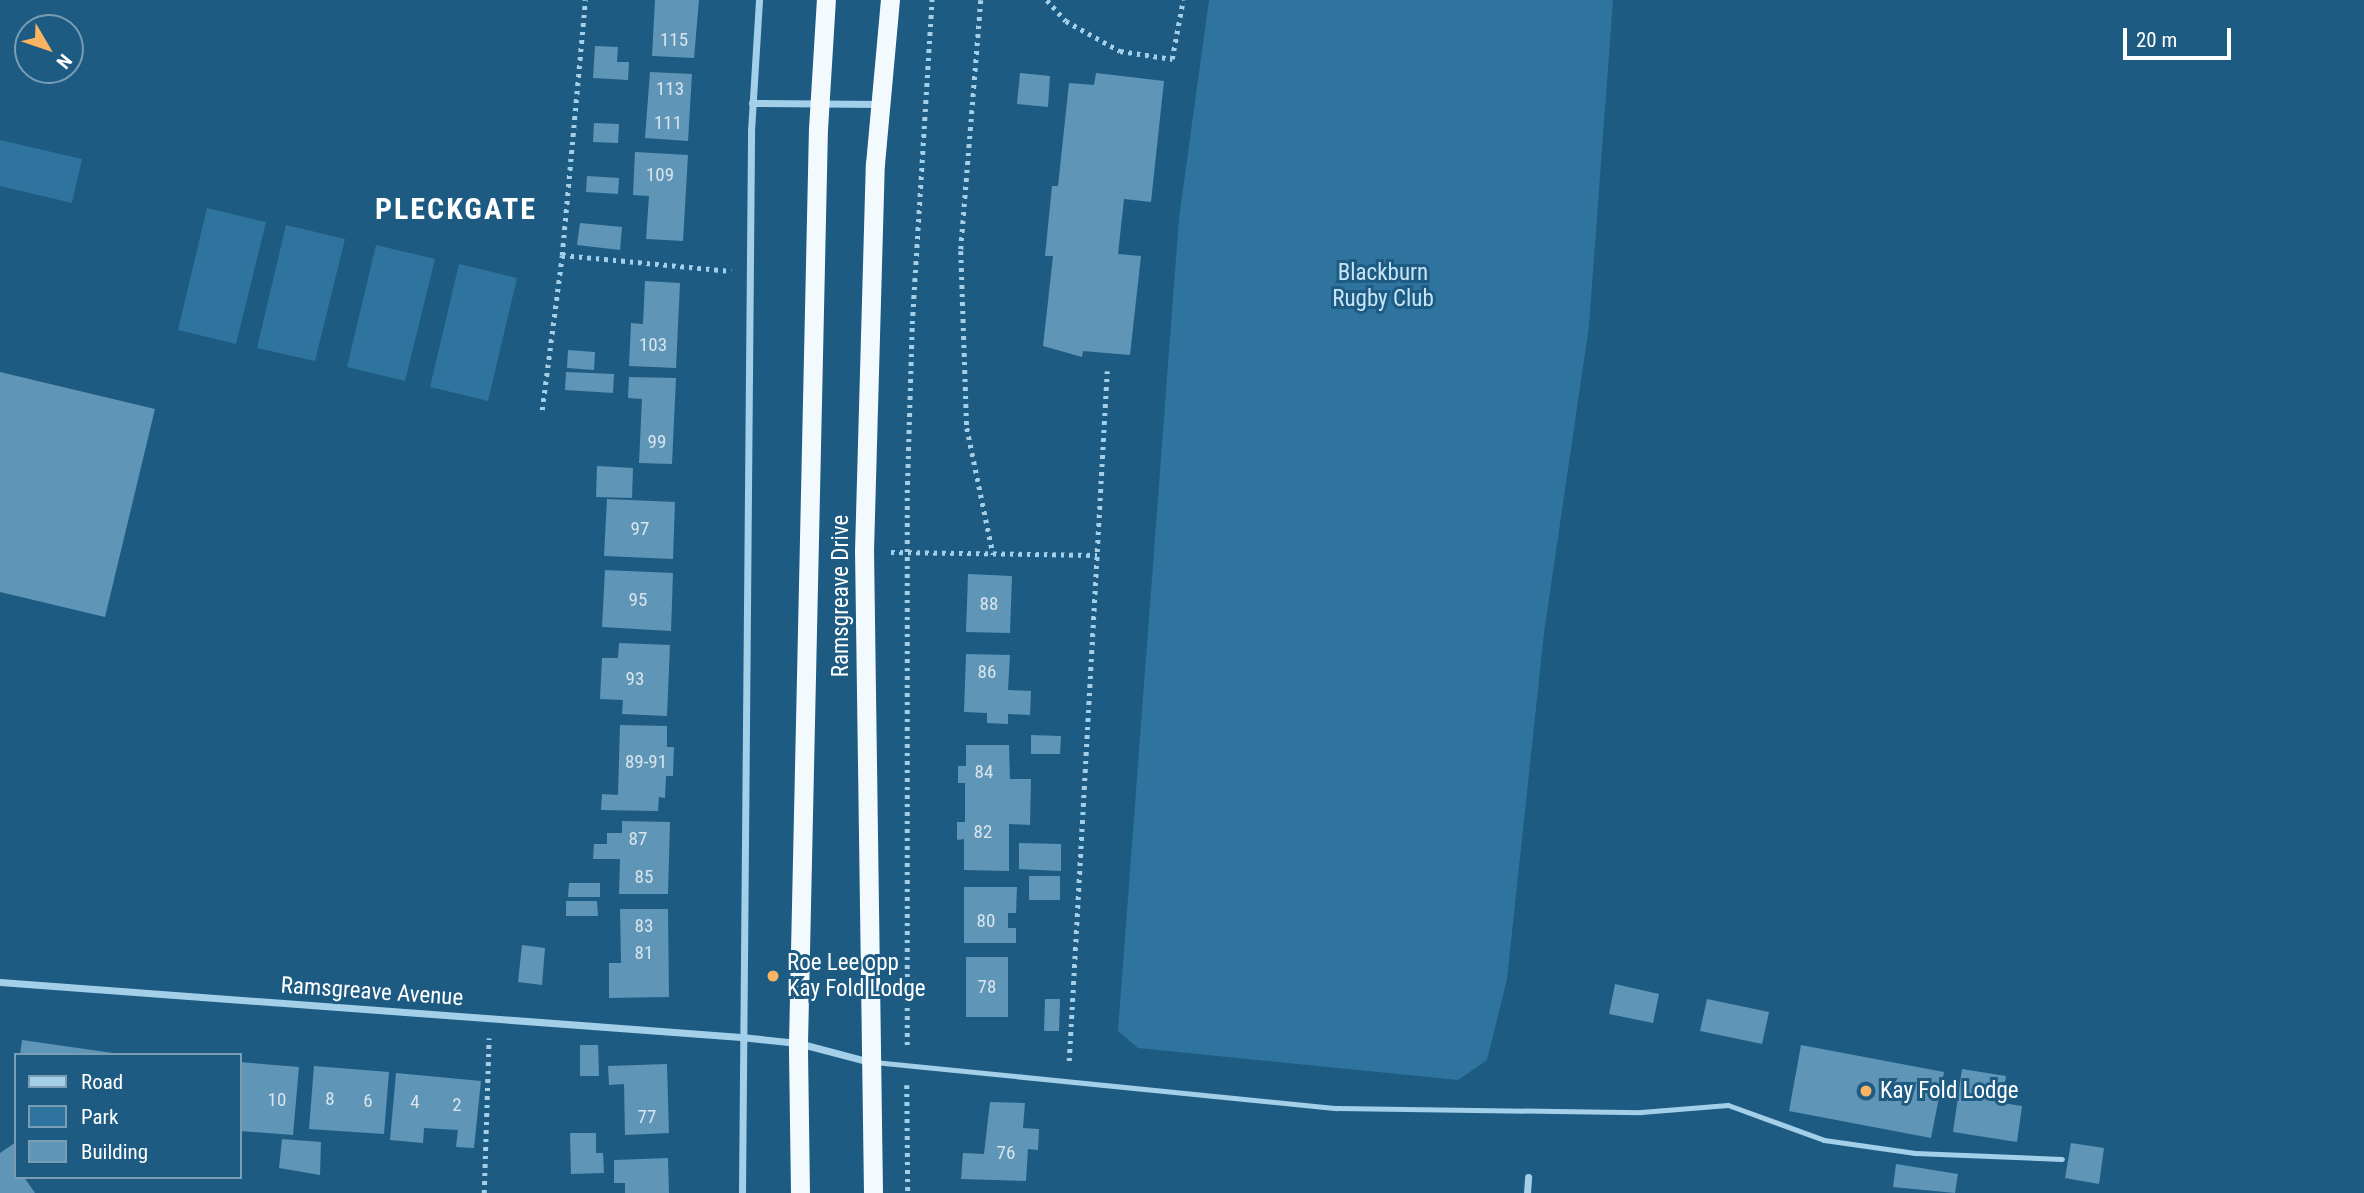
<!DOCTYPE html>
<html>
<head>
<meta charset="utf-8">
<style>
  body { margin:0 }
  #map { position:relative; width:2364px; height:1193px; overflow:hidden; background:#1e5b82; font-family:"Roboto Condensed",sans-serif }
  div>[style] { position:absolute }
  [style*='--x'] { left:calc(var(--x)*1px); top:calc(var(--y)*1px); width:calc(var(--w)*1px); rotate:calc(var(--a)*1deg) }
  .green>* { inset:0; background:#2e749e }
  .building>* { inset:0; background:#5f95b6 }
  .path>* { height:4.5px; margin-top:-2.25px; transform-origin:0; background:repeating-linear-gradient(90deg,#a4cfe9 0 3.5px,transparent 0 8.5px) }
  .service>* { height:5px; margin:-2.5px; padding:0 2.5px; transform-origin:2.5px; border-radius:2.5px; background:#a4cfe9 }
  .minor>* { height:7px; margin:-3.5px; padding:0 3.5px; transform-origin:3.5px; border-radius:3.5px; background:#a4cfe9 }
  .trunk>* { height:19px; margin:-9.5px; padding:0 9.5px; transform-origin:9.5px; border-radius:9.5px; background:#f3fafe }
  .dots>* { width:19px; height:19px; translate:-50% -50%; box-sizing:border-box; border:4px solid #1e5b82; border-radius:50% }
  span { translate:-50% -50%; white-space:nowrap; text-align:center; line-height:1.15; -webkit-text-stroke:6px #1e5b82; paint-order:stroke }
  .number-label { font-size:19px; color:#d7e4ed }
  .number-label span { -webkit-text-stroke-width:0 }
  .park-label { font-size:23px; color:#c8e5f7 }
  .street-label { font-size:23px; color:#fff }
  .poi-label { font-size:23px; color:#fff }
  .left { translate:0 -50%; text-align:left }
  .district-label { font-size:30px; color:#fff; font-weight:700; letter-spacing:2px }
  .legend { position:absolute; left:14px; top:1053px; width:228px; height:126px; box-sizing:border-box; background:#1e5b82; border:2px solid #789db4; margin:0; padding:9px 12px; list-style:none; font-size:21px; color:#fff }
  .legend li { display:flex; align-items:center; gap:14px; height:35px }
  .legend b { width:35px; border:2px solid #789db4 }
  .north { position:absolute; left:14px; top:14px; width:70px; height:70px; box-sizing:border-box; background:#1e5b82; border:2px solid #789db4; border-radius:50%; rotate:129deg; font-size:19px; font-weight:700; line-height:28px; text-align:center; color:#fff }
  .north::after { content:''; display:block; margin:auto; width:24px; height:32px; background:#f8b363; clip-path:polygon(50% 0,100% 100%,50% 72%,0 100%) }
  .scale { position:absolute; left:2123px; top:28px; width:108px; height:32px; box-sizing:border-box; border:4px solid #fff; border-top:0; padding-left:9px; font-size:21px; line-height:24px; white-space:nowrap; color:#fff; -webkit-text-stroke:5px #1e5b82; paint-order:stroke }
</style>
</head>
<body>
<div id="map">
  <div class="green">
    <i style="clip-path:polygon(1209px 0,1613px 0,1589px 326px,1544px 633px,1507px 979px,1487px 1060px,1458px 1080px,1138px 1048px,1118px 1031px,1179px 218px)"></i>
    <i style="clip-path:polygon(0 140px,82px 159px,72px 203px,0 186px)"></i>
    <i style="clip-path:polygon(207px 208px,266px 222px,236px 344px,178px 330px)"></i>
    <i style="clip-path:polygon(286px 225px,345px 239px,315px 361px,257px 348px)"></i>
    <i style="clip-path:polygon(376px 245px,435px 259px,405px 381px,347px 367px)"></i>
    <i style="clip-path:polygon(459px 264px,517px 278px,488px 401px,430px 387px)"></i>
  </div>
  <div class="building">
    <i style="clip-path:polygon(655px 0,699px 0,694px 58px,652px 56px)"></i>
    <i style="clip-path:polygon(595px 46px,618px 47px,617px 62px,629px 62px,628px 80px,593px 78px)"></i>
    <i style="clip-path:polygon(650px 72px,692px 74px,688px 141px,645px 138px)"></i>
    <i style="clip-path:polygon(1020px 73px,1050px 76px,1048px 107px,1017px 104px)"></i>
    <i style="clip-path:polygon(1096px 73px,1164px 81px,1151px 202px,1124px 199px,1118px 254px,1141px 256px,1130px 355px,1083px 351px,1082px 357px,1043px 346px,1053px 256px,1045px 256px,1052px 186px,1058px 186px,1069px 83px,1094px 85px)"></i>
    <i style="clip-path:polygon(594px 123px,619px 124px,618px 143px,593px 142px)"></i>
    <i style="clip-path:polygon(635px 152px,688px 155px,683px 241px,646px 239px,649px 196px,633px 195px)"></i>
    <i style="clip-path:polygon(587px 176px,619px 178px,618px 194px,586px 192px)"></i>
    <i style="clip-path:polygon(580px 223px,622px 227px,620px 250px,577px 245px)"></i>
    <i style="clip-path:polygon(645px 281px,680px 283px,676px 368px,629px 366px,631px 323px,643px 324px)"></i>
    <i style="clip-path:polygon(568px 350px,595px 352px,594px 370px,567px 368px)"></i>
    <i style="clip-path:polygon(0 372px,155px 409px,105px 617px,0 592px)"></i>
    <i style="clip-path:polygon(566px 372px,614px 374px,613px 393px,565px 390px)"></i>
    <i style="clip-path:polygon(629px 377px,676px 378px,672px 464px,639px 463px,642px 399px,628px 398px)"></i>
    <i style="clip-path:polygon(597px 466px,633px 468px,632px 498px,596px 497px)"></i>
    <i style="clip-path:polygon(607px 499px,675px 502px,673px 559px,604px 556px)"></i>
    <i style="clip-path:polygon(605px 570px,673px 573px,671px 631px,602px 627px)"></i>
    <i style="clip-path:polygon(968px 574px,1012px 576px,1010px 633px,966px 632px)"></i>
    <i style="clip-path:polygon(619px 643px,670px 645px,667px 716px,622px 714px,623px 700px,600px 699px,602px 658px,618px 658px)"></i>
    <i style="clip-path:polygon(966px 654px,1010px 655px,1008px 690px,1031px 691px,1030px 715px,1008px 714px,1008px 724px,987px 723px,987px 713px,964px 712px)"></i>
    <i style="clip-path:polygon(620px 725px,667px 726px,667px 747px,674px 747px,673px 776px,666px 776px,665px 798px,659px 797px,658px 811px,601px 810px,602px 794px,618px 795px)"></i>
    <i style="clip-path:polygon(1031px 735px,1061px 736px,1060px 754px,1031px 754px)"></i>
    <i style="clip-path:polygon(966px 745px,1009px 745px,1010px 779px,1031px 779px,1030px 825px,1009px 824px,1009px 871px,964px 870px,964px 839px,957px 840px,957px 822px,965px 822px,965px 783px,958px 783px,958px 766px,966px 766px)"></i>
    <i style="clip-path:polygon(622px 821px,670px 822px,668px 894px,619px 894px,620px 859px,593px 859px,594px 844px,607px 844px,607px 833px,622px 833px)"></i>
    <i style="clip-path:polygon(1019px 843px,1061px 844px,1061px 871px,1019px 869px)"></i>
    <i style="clip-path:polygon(1029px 876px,1060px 876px,1060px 900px,1029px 900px)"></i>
    <i style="clip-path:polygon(569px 883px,600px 883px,600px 897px,568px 897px)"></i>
    <i style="clip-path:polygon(964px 887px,1017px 887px,1016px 913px,1008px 913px,1008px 928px,1016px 928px,1016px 943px,964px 943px)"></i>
    <i style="clip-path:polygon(566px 901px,597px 901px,598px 916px,566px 916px)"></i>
    <i style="clip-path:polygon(620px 909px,668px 909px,669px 997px,609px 998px,609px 963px,621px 963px)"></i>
    <i style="clip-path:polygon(522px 945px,545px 948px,542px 985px,518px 982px)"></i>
    <i style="clip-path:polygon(966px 957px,1008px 957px,1008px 1017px,966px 1017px)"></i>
    <i style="clip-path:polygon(1615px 984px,1659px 994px,1653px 1023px,1609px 1014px)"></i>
    <i style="clip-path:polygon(1045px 999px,1060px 999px,1059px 1031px,1044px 1031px)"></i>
    <i style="clip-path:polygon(1707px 999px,1769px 1012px,1762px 1044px,1700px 1031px)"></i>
    <i style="clip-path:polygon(22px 1040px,113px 1053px,113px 1055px,20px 1055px)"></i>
    <i style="clip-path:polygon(580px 1045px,598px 1045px,599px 1076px,580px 1076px)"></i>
    <i style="clip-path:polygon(1801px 1045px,1944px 1072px,1931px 1138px,1789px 1111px)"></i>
    <i style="clip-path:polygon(240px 1062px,299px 1067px,293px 1135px,240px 1131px)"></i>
    <i style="clip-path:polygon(667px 1064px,669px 1133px,625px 1135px,624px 1084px,609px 1085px,608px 1066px)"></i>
    <i style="clip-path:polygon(314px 1066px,389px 1072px,384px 1134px,309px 1129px)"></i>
    <i style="clip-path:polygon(1962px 1069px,2006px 1076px,2002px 1103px,2022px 1106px,2017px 1142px,1953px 1132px)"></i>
    <i style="clip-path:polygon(396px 1073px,481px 1081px,474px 1148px,456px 1147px,458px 1130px,424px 1128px,423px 1143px,390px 1140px)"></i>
    <i style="clip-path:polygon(990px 1102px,1025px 1103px,1023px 1128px,1039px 1129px,1038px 1150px,1028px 1149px,1026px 1181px,961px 1179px,963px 1153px,984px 1154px)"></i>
    <i style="clip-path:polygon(570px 1133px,596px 1133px,596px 1153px,603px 1153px,604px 1173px,571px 1174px)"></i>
    <i style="clip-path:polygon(282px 1139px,321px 1142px,320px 1175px,279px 1168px)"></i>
    <i style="clip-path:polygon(16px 1142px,16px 1177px,24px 1177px,35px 1193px,0 1193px,0 1153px)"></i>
    <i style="clip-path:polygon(2071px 1143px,2104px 1148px,2099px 1184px,2065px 1178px)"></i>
    <i style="clip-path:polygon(668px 1158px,669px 1193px,625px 1193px,625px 1183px,614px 1183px,614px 1160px)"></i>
    <i style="clip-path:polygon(1896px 1164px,1958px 1174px,1955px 1193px,1893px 1187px)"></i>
  </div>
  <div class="path">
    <i style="--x:981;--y:0;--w:252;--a:94.6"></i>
    <i style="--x:961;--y:251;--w:177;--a:88.1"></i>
    <i style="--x:967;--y:428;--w:129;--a:78.3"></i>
    <i style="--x:1047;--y:0;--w:28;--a:48"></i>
    <i style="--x:1066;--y:21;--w:62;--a:29.1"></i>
    <i style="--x:1120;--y:51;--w:53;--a:8.7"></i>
    <i style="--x:1172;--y:59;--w:60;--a:-79.4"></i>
    <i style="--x:562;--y:255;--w:256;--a:-84.8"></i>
    <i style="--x:542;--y:410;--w:156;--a:-82.6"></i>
    <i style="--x:562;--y:255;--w:170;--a:5.4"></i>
    <i style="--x:891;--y:552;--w:206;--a:0.8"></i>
    <i style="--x:907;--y:1045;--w:552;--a:-90"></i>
    <i style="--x:907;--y:493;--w:169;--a:-88.3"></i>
    <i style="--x:912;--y:324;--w:325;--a:-86.5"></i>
    <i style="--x:1069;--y:1061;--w:691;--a:-86.85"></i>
    <i style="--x:907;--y:1085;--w:108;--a:89.5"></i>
    <i style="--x:484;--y:1193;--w:155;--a:-88.2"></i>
  </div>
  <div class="service">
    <i style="--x:874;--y:1062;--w:465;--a:5.7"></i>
    <i style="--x:1337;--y:1108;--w:304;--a:0.8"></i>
    <i style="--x:1641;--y:1112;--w:87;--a:-4.6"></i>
    <i style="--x:1728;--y:1105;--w:102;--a:20"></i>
    <i style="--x:1824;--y:1140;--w:92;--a:8.1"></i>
    <i style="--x:1915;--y:1153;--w:147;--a:2.3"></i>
  </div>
  <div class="minor">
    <i style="--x:752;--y:103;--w:127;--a:0.5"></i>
    <i style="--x:0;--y:982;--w:743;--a:4.24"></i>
    <i style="--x:741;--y:1037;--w:57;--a:6"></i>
    <i style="--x:798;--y:1043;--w:74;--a:14.8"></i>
    <i style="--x:742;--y:1193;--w:1062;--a:-89.51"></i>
    <i style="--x:751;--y:131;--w:131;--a:-86.5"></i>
    <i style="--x:1527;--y:1193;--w:16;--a:-86"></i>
  </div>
  <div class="trunk">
    <i style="--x:800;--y:1193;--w:150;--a:-90.8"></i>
    <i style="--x:798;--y:1043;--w:914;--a:-88.75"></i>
    <i style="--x:818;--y:129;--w:129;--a:-86.5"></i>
    <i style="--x:873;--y:1193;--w:642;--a:-90.8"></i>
    <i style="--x:864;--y:551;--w:387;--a:-88.4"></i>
    <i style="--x:875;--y:164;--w:165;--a:-84.8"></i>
  </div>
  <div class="dots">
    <i style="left:773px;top:976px;background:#f8b363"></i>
    <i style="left:1866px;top:1091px;background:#f8b363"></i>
  </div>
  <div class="number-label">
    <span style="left:674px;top:40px">115</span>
    <span style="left:670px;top:89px">113</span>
    <span style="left:668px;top:123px">111</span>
    <span style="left:660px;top:175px">109</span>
    <span style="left:653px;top:345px">103</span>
    <span style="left:657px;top:442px">99</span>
    <span style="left:640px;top:529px">97</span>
    <span style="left:638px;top:600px">95</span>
    <span style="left:989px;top:604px">88</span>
    <span style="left:987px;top:672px">86</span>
    <span style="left:635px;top:679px">93</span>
    <span style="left:646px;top:762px">89-91</span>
    <span style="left:984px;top:772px">84</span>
    <span style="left:983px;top:832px">82</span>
    <span style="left:638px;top:839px">87</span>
    <span style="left:644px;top:877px">85</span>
    <span style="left:986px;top:921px">80</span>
    <span style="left:644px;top:926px">83</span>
    <span style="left:644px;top:953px">81</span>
    <span style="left:987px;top:987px">78</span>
    <span style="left:330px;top:1099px">8</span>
    <span style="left:277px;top:1100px">10</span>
    <span style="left:368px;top:1101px">6</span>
    <span style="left:415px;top:1102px">4</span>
    <span style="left:457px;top:1105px">2</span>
    <span style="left:647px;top:1117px">77</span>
    <span style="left:1006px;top:1153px">76</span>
  </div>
  <div class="park-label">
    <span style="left:1383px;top:286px">Blackburn<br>Rugby Club</span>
  </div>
  <div class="street-label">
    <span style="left:841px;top:596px;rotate:-90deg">Ramsgreave Drive</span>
    <span style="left:372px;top:992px;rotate:4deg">Ramsgreave Avenue</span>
  </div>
  <div class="poi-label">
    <span class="left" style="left:787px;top:976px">Roe Lee opp<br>Kay Fold Lodge</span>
    <span class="left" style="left:1880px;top:1091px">Kay Fold Lodge</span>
  </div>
  <div class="district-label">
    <span style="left:456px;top:209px">PLECKGATE</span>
  </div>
  <ul class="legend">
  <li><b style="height:9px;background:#a4cfe9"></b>Road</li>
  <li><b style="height:19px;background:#2e749e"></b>Park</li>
  <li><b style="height:19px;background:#5f95b6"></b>Building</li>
  </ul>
  <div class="north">N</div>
  <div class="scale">20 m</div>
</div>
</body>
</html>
